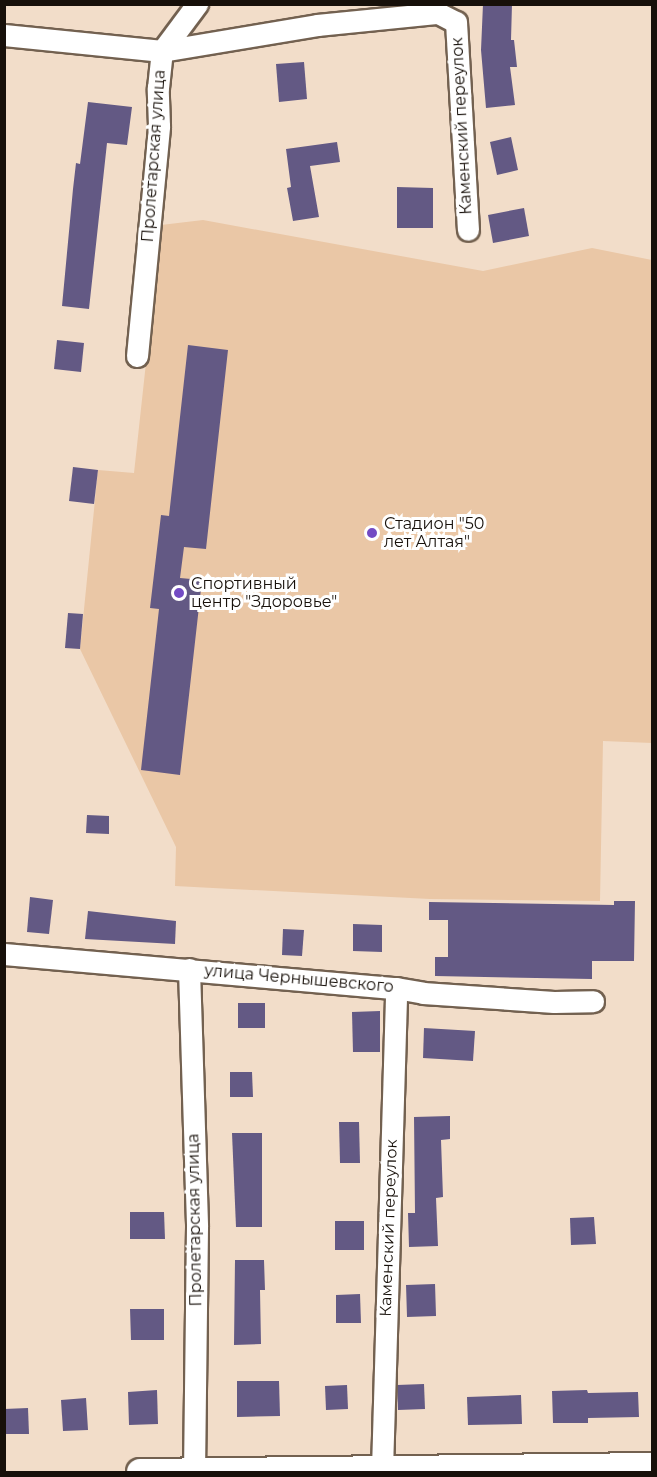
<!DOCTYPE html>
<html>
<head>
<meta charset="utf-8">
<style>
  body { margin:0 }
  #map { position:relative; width:657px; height:1477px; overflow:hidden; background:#f2ddc9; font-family:Montserrat,sans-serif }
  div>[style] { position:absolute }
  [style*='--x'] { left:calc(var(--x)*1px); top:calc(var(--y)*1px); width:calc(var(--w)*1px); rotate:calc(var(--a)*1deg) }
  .green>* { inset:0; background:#eac7a6 }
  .building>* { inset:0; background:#635984 }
  .roads { filter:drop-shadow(2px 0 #736150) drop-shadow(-2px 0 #736150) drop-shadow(0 2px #736150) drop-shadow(0 -2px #736150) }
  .minor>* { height:21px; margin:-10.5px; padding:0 10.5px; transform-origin:10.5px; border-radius:10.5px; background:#fff }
  .tertiary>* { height:26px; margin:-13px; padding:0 13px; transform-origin:13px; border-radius:13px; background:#fff }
  .dots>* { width:16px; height:16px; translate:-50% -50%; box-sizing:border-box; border:3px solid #fff; border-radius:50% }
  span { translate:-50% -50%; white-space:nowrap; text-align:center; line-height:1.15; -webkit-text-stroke:6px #fff; paint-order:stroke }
  .street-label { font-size:16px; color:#17100a }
  .poi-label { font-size:16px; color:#17100a }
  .left { translate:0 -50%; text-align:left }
  .frame { position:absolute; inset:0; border:6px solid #17100a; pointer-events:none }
</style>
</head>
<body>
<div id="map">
  <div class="green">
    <i style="clip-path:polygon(203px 220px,483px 271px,592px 248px,652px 260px,652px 743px,603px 741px,600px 901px,430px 899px,175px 886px,176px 847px,80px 649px,98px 470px,134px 473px,161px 225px)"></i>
  </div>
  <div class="building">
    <i style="clip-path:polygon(483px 4px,512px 4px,511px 40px,514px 40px,517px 67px,510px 67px,515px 105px,486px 108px,481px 50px)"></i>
    <i style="clip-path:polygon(304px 62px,307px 99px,279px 102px,276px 64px)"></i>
    <i style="clip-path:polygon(88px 102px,132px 107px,127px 145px,107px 143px,89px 309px,62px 306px,73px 189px,76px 163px,80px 164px)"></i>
    <i style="clip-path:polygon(511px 137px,518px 170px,497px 175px,490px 142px)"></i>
    <i style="clip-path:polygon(337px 142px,340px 162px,310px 166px,319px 217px,293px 221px,287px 188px,291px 187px,286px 149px)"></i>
    <i style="clip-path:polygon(397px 187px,433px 188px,433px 228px,397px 228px)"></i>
    <i style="clip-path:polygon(524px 208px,529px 236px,493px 243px,488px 215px)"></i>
    <i style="clip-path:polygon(57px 340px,84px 343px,81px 372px,54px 369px)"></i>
    <i style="clip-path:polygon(188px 345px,228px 350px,206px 549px,184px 547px,180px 578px,202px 580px,180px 775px,141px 770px,159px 609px,150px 608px,161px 515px,169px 516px)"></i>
    <i style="clip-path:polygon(73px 467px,98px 470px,94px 504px,69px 501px)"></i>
    <i style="clip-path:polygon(68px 613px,83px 614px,80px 649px,65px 648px)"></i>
    <i style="clip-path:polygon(87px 815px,109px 816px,109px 834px,86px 833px)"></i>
    <i style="clip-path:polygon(30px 897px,53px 900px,49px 934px,27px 932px)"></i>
    <i style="clip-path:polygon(614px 901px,635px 901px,634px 961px,592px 961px,592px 979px,435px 976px,435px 957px,448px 957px,448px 920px,429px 920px,429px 902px,614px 905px)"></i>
    <i style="clip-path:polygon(88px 911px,176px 921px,175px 944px,85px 939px)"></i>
    <i style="clip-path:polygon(353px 924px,382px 925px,382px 952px,353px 951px)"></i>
    <i style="clip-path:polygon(283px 929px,304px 930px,302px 956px,282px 955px)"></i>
    <i style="clip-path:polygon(238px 1003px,265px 1003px,265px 1028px,238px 1028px)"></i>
    <i style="clip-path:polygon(380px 1011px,380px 1052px,353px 1052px,352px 1012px)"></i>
    <i style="clip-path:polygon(424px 1028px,475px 1031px,473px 1061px,423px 1058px)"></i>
    <i style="clip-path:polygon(230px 1072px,252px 1072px,253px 1097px,230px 1097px)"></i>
    <i style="clip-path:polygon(450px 1116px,450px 1139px,441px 1140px,443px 1197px,436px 1198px,438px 1246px,409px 1247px,408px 1213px,415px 1213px,414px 1117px)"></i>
    <i style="clip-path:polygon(339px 1122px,359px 1122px,360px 1163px,340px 1163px)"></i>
    <i style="clip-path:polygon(232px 1133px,262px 1133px,262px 1227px,236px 1227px)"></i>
    <i style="clip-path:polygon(130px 1212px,164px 1212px,165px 1239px,130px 1239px)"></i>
    <i style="clip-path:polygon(594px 1217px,596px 1244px,571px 1245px,570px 1218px)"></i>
    <i style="clip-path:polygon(335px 1221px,364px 1221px,364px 1250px,335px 1250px)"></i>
    <i style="clip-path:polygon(235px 1260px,264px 1260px,265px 1290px,260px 1290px,261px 1344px,234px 1345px)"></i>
    <i style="clip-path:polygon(435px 1284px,436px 1316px,407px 1317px,406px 1285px)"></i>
    <i style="clip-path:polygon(360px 1294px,361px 1323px,336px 1323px,336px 1295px)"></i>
    <i style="clip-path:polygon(130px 1309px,164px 1309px,164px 1340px,131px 1340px)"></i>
    <i style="clip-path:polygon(237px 1381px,279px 1381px,280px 1416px,237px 1417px)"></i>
    <i style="clip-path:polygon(424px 1384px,425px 1409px,398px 1410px,397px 1385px)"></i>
    <i style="clip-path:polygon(347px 1385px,348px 1409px,326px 1410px,325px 1386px)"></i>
    <i style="clip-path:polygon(157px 1390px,158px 1424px,129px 1425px,128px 1392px)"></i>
    <i style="clip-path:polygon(587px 1390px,588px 1393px,638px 1392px,639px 1417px,588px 1418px,588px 1423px,553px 1423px,552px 1391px)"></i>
    <i style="clip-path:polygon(521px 1395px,522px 1424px,468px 1425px,467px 1397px)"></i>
    <i style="clip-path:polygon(86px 1398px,88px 1430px,63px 1431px,61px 1400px)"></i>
    <i style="clip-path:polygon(28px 1408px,29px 1434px,4px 1434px,4px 1409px)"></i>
  </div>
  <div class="roads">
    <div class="minor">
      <i style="--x:4;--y:35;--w:159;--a:5.8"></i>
      <i style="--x:162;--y:51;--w:157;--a:-9.5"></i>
      <i style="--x:317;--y:25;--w:122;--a:-5.7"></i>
      <i style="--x:438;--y:13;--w:20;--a:27"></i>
      <i style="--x:456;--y:22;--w:208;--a:86.7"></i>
      <i style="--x:137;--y:356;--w:231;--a:-84.5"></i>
      <i style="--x:159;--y:126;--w:38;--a:-92"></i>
      <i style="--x:158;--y:88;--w:37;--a:-84"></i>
      <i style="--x:162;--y:51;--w:59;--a:-53.3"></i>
      <i style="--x:4;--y:954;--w:393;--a:5"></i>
      <i style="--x:396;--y:988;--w:27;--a:10"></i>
      <i style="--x:423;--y:993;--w:131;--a:3.9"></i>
      <i style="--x:554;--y:1002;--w:39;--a:-1"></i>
      <i style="--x:189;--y:969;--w:258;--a:88.2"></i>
      <i style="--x:197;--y:1227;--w:244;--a:90.7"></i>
      <i style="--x:382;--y:1469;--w:481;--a:-88.3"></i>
    </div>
    <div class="tertiary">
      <i style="--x:140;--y:1472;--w:512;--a:-0.67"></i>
    </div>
  </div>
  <div class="dots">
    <i style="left:372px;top:533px;background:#734bc4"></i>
    <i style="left:179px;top:593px;background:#734bc4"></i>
  </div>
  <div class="street-label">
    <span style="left:462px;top:126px;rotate:-93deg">Каменский переулок</span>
    <span style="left:154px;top:156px;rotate:-86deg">Пролетарская улица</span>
    <span style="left:299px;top:979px;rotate:5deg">улица Чернышевского</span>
    <span style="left:195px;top:1220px;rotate:-91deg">Пролетарская улица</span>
    <span style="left:389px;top:1228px;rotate:-88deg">Каменский переулок</span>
  </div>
  <div class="poi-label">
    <span class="left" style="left:384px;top:533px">Стадион "50<br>лет Алтая"</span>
    <span class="left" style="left:191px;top:593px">Спортивный<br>центр "Здоровье"</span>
  </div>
  <div class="frame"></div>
</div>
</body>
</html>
